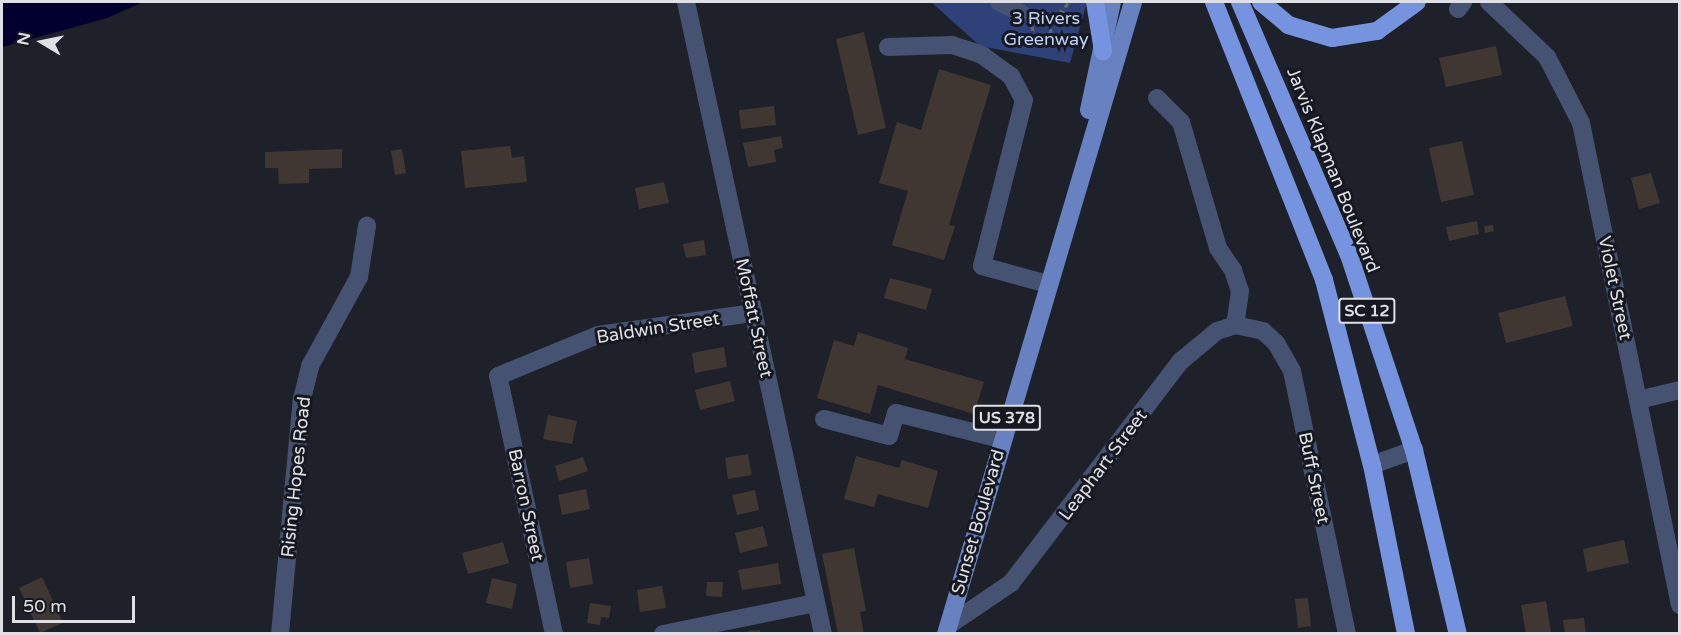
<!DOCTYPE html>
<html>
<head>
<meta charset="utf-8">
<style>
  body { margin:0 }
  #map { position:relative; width:1681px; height:635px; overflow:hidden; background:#1e2129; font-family:"Varela Round",sans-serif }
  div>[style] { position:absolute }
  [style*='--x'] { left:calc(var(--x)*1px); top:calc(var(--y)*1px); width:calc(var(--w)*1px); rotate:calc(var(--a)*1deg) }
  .green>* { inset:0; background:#2e4178 }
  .water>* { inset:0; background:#01002e }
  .building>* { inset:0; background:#413732 }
  .path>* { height:3px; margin-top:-1.5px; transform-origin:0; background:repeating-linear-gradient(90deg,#696b73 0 4.5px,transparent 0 9px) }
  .minor>* { height:18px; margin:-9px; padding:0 9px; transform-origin:9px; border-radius:9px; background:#455271 }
  .major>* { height:18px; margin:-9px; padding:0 9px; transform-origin:9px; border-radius:9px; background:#6881c0 }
  .highway>* { height:18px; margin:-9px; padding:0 9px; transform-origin:9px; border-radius:9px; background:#7693e0 }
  span { translate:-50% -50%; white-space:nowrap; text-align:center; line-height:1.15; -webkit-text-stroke:6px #15181f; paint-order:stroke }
  .shield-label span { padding:2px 4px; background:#15181f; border:2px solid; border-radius:4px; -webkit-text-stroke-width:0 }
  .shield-label { font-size:16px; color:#dee0e6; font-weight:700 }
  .park-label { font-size:18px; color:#c0d1f9 }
  .street-label { font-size:18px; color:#dee0e6 }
  .frame { position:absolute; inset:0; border:3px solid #dee0e6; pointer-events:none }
  .north { position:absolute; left:12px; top:12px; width:60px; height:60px; -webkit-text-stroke:4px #15181f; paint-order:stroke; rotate:280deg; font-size:16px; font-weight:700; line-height:24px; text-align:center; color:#dee0e6 }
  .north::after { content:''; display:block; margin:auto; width:21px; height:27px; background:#dee0e6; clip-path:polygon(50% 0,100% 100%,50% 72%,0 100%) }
  .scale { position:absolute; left:12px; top:596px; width:123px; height:27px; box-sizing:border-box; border:3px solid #dee0e6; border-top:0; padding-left:8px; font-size:18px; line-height:21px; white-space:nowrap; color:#dee0e6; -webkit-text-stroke:4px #15181f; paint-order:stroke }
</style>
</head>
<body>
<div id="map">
  <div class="green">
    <i style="clip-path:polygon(931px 2px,1087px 2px,1070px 63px,980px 46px)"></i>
  </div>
  <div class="water">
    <i style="clip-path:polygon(2px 2px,143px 2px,107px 18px,2px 47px)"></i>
  </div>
  <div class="building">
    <i style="clip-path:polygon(864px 32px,886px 128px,858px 135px,836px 39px)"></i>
    <i style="clip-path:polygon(1496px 46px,1502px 75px,1446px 87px,1439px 58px)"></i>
    <i style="clip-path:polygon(939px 69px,991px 85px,949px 225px,955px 226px,944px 260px,892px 245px,908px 191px,879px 183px,897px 122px,921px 130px)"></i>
    <i style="clip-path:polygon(774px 106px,776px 125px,741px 129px,739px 110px)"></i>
    <i style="clip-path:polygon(781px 136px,783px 148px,774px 150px,776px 162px,748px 167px,743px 143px)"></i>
    <i style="clip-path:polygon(1462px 141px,1474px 195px,1441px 202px,1429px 148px)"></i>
    <i style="clip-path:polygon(510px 146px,512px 158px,524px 156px,527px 182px,465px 188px,461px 151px)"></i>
    <i style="clip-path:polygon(342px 149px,342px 168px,309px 169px,309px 183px,279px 184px,278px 168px,265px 168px,265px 152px)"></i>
    <i style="clip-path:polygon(402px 149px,406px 173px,395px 175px,391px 151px)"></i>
    <i style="clip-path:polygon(1651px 173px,1660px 203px,1639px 209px,1631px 178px)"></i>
    <i style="clip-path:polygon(664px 182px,669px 203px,639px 209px,635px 188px)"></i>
    <i style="clip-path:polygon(1477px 221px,1479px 234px,1449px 241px,1446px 227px)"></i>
    <i style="clip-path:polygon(1493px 225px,1494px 231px,1485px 233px,1484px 226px)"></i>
    <i style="clip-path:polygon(704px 240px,706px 255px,686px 258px,683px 244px)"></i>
    <i style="clip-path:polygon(890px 278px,932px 289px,926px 310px,884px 298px)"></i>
    <i style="clip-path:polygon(1565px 296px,1573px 326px,1506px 343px,1498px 313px)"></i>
    <i style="clip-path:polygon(858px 332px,908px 348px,905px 359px,984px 382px,974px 414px,878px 385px,870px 414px,817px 398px,834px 340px,854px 346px)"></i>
    <i style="clip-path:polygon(724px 347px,727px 367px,695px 373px,692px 353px)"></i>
    <i style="clip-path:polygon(730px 381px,735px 401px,700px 410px,695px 390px)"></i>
    <i style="clip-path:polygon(548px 415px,577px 421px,572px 444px,543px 439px)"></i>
    <i style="clip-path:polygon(748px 454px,752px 475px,728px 479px,725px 458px)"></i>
    <i style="clip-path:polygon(856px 456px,899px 468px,902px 460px,938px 471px,928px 508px,878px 494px,874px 507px,844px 499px)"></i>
    <i style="clip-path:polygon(583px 457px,588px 471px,559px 481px,555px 466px)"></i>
    <i style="clip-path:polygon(586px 489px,590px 509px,562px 515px,558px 495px)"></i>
    <i style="clip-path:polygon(755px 490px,759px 510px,737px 515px,732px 495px)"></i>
    <i style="clip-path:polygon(763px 526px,768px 546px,740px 553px,735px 533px)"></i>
    <i style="clip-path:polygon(1624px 540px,1629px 563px,1587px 572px,1583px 549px)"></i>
    <i style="clip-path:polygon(503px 542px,509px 563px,468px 574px,462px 553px)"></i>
    <i style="clip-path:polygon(854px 548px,866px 611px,860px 612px,864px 634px,838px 634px,822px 554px)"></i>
    <i style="clip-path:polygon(589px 558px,593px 584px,570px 588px,566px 562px)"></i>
    <i style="clip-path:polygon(778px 563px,781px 584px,742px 590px,738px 570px)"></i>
    <i style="clip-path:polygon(42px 577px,63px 623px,40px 633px,19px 588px)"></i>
    <i style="clip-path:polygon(492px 578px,517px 584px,512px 609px,486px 603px)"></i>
    <i style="clip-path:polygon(707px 582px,723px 582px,722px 597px,706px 596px)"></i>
    <i style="clip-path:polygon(662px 586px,666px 608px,640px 612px,637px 590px)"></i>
    <i style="clip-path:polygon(1308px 598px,1311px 626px,1298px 628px,1295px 599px)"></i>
    <i style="clip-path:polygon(1546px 601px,1551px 632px,1526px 634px,1521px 605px)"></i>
    <i style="clip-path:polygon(590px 603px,611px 606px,609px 618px,601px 617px,600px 625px,587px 623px)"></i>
    <i style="clip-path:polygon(1584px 618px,1586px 634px,1565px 634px,1563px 620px)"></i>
    <i style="clip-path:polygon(760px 630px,761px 634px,748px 634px,748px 631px)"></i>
  </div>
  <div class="path">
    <i style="--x:1061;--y:11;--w:22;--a:24"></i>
    <i style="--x:1032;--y:26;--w:17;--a:80"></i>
    <i style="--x:1035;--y:43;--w:13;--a:-4"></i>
    <i style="--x:1048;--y:42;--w:23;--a:-77"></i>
    <i style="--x:1053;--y:20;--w:24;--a:-48"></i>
  </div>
  <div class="minor">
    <i style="--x:686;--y:2;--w:647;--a:77.77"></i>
    <i style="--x:999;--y:2;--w:25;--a:27"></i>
    <i style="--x:1489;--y:2;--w:80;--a:43.5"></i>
    <i style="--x:1547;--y:57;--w:74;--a:62.7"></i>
    <i style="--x:1581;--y:123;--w:492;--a:78.4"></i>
    <i style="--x:1458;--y:9;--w:9;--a:-54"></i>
    <i style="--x:888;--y:47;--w:64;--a:-1.8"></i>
    <i style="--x:952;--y:45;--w:32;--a:18"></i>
    <i style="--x:982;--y:55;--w:36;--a:36"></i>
    <i style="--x:1011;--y:76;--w:27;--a:62"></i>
    <i style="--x:1024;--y:100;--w:171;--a:104.2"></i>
    <i style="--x:982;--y:266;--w:68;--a:15.3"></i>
    <i style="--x:1157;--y:98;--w:34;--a:45"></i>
    <i style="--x:1181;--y:122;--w:131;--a:73.6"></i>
    <i style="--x:1218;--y:248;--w:27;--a:56"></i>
    <i style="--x:1233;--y:270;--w:22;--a:72"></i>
    <i style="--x:1240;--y:291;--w:34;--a:98"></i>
    <i style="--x:1638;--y:400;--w:43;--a:-13.4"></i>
    <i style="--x:824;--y:419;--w:67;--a:14.7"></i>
    <i style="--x:889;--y:436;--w:24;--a:-73"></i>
    <i style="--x:896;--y:413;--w:108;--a:13.9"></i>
    <i style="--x:1372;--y:465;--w:45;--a:-19.7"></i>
    <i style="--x:949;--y:625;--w:75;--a:-34.1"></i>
    <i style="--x:1011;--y:583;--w:280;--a:-52.6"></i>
    <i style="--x:1181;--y:361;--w:47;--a:-39.8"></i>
    <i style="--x:1217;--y:331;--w:19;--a:-18"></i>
    <i style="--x:1235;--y:325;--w:29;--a:12"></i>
    <i style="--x:1263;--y:331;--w:18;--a:43"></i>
    <i style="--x:1276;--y:343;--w:32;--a:60"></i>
    <i style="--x:1292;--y:371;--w:269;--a:78.2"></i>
    <i style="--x:280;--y:634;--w:236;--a:-84.7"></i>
    <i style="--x:302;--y:399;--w:34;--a:-76"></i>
    <i style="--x:310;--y:366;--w:102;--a:-61.2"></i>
    <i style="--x:359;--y:277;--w:52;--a:-81.1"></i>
    <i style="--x:554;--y:634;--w:264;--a:-102.2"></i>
    <i style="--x:498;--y:376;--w:108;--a:-22.3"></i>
    <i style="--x:598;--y:335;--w:157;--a:-8.1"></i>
    <i style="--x:663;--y:634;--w:156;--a:-11.5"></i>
  </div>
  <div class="major">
    <i style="--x:1089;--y:110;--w:110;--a:-78"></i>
    <i style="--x:946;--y:634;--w:659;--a:-73.52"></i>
  </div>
  <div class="highway">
    <i style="--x:1095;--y:2;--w:50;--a:80.7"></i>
    <i style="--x:1214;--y:2;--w:299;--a:68.4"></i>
    <i style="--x:1324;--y:280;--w:191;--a:75.5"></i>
    <i style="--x:1372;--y:465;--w:172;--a:78.6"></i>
    <i style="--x:1240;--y:2;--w:275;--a:66.7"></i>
    <i style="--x:1349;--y:255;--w:206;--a:71.6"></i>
    <i style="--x:1414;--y:450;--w:189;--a:76.6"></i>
    <i style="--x:1261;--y:2;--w:35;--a:40"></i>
    <i style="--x:1288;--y:25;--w:46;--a:16.5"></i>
    <i style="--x:1332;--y:38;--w:46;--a:-8.8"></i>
    <i style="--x:1377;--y:31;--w:49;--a:-35.9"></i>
  </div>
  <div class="shield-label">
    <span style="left:1367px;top:311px">SC 12</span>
    <span style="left:1007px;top:418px">US 378</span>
  </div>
  <div class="park-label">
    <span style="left:1046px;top:29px">3 Rivers<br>Greenway</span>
  </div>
  <div class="street-label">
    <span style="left:1333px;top:170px;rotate:68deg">Jarvis Klapman Boulevard</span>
    <span style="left:1615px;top:288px;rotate:78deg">Violet Street</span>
    <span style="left:754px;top:318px;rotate:78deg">Moffatt Street</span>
    <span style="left:658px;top:328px;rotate:-9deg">Baldwin Street</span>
    <span style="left:1103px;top:465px;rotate:-53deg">Leaphart Street</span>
    <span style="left:296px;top:477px;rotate:-84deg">Rising Hopes Road</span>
    <span style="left:1314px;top:478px;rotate:78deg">Buff Street</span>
    <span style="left:526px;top:505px;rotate:78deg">Barron Street</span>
    <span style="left:978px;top:522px;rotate:-74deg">Sunset Boulevard</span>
  </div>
  <div class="frame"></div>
  <div class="north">N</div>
  <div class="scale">50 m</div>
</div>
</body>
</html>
